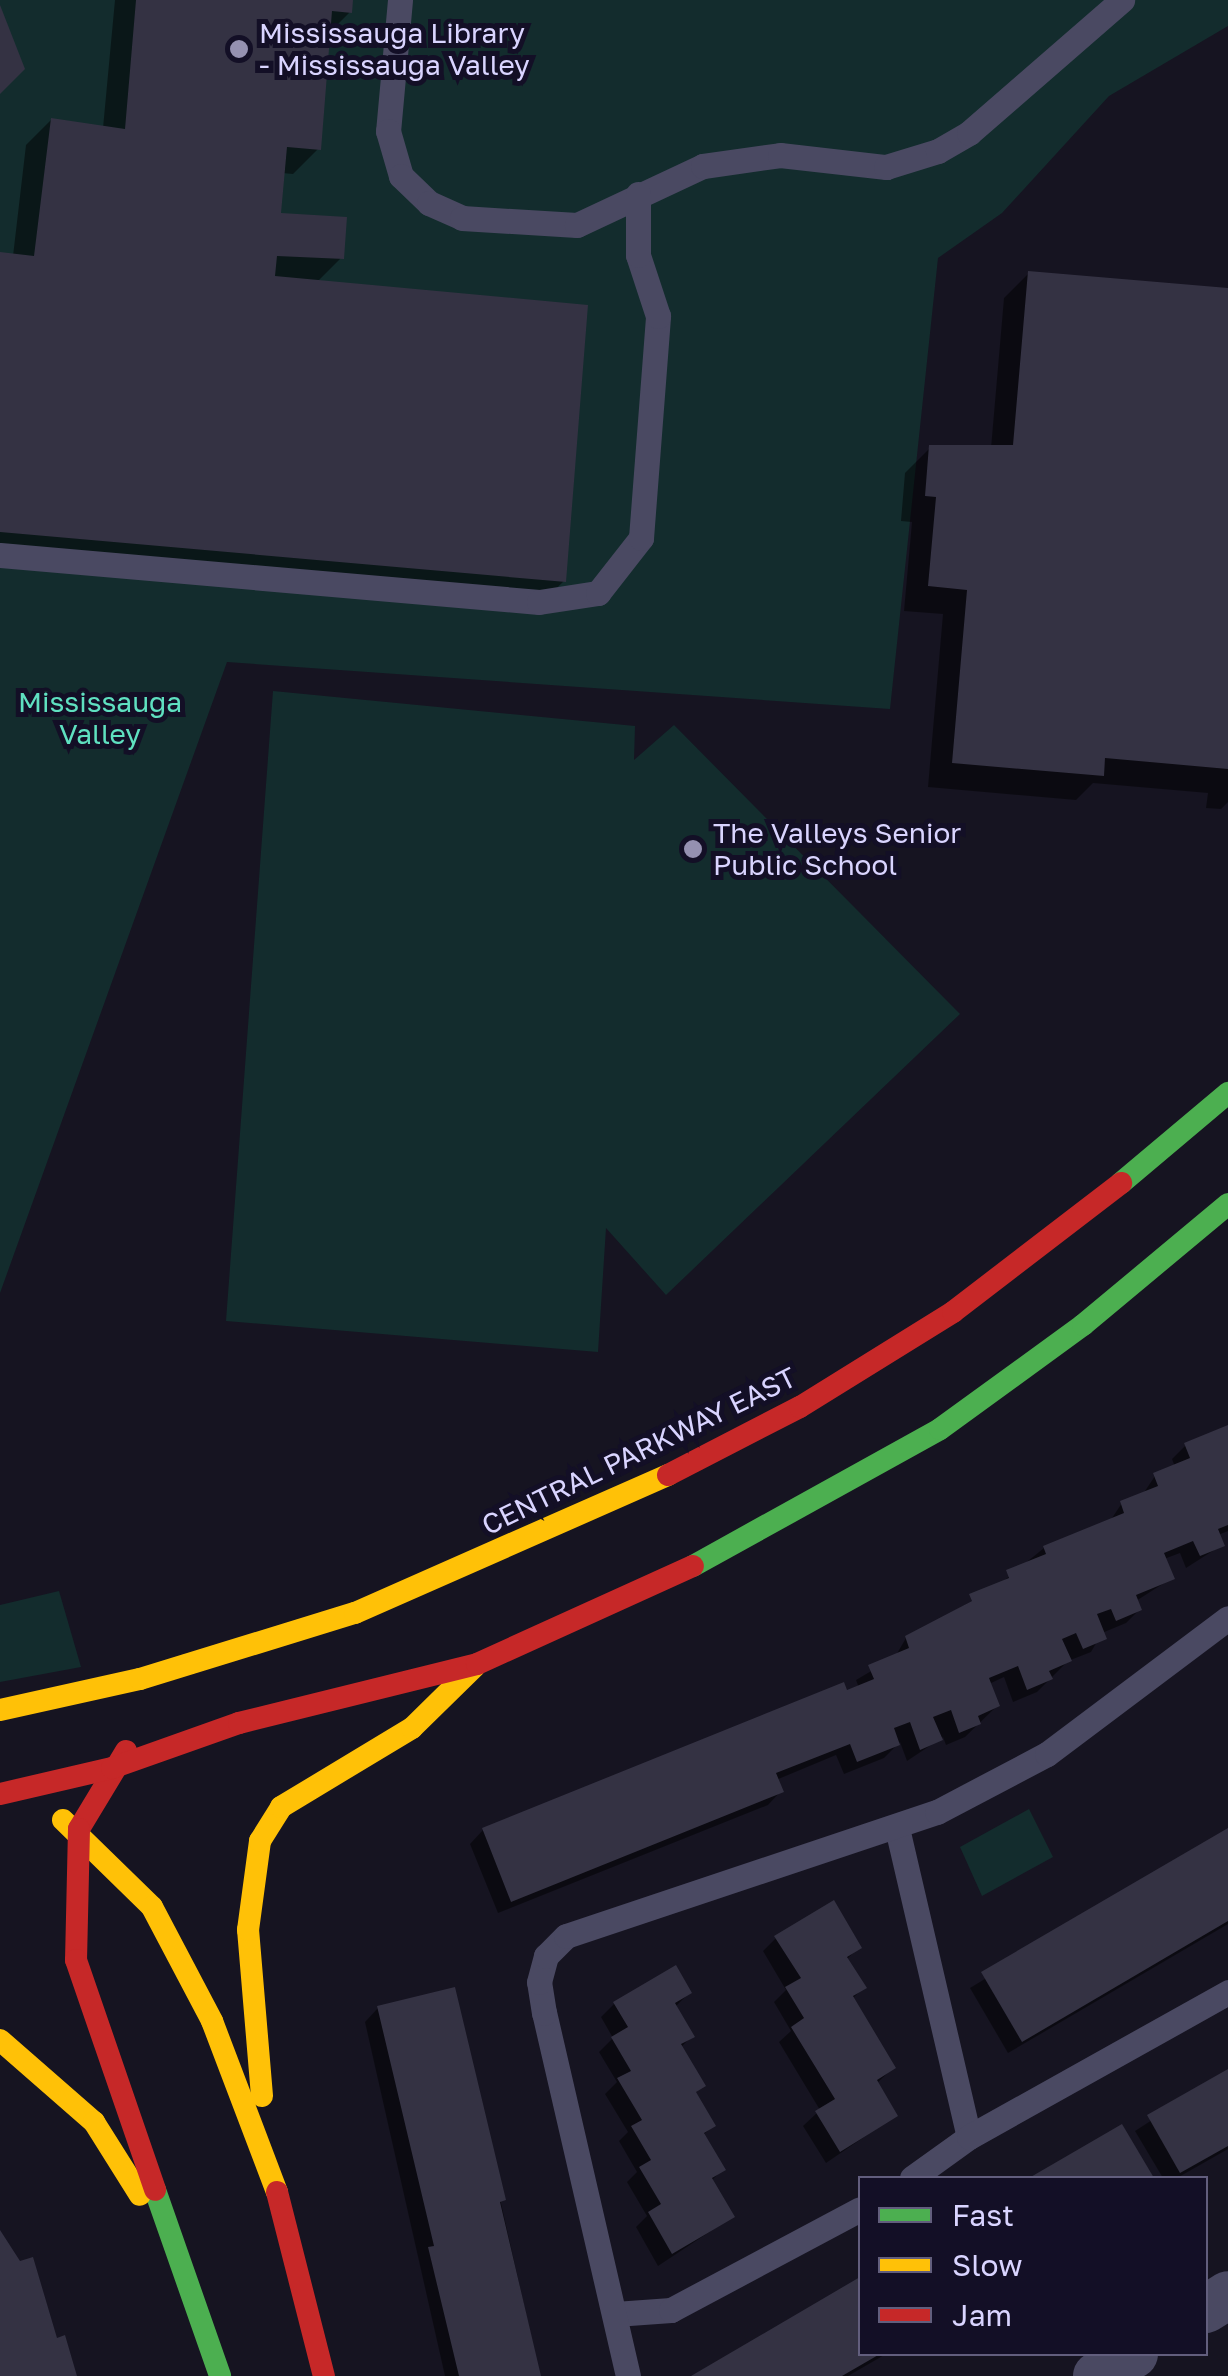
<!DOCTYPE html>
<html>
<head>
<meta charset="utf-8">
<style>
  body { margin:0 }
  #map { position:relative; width:1228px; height:2376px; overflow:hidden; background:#161421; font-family:"Golos Text",sans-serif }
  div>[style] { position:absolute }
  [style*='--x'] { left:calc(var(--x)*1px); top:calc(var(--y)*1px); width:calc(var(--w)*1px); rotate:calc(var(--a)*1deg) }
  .green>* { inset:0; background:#132c2d }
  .shadow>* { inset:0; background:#0007 }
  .building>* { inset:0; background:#343243 }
  .lane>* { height:25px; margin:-12.5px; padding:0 12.5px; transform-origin:12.5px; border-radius:12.5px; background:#4a4962 }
  .street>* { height:48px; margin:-24px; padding:0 24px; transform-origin:24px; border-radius:24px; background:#4a4962 }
  .fast>* { height:22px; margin:-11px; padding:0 11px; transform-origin:11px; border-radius:11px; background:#4caf50 }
  .slow>* { height:22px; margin:-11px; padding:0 11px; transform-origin:11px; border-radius:11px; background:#ffc107 }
  .jam>* { height:22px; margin:-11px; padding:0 11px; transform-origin:11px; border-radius:11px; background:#c62828 }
  .dots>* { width:28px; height:28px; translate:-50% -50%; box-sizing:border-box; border:5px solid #130f26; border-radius:50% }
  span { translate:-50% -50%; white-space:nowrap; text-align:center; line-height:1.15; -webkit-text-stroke:10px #130f26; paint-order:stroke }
  .poi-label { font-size:28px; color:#d9d4ff }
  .left { translate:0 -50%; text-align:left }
  .park-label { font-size:28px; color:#5fe0c0 }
  .street-label { font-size:28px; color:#d9d4ff }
  .legend { position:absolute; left:858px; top:2176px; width:350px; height:180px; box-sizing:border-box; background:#130f26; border:2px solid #625e7d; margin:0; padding:12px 18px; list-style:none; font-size:30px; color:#d9d4ff }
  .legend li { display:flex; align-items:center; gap:20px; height:50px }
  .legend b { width:50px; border:2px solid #625e7d }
</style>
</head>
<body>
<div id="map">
  <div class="green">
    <i style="clip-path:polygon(0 0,1228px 0,1228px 26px,1109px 96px,1002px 213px,938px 258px,890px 709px,227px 662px,0 1293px)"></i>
    <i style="clip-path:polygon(273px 691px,635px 726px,634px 760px,674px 725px,960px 1014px,666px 1295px,606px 1228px,598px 1352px,226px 1321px)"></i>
    <i style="clip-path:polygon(59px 1591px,81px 1667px,0 1682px,0 1605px)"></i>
    <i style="clip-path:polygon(1029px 1809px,1053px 1857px,982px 1896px,960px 1847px)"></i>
  </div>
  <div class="shadow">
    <i style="clip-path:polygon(115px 0,351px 0,350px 12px,328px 34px,318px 149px,293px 174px,282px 173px,278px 215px,341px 258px,317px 282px,564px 581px,538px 606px,0 558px,0 255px,13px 256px,26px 145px,51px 120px,103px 128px)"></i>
    <i style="clip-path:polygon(1029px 273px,1228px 291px,1228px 802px,1221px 809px,1206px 808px,1208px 793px,1093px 783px,1076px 800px,928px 787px,943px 614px,904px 611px,912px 522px,901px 521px,905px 473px,930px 448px,991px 448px,1004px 298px)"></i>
    <i style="clip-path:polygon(1228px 1428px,1228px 1531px,1218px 1535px,1222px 1545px,1186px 1568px,1180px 1553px,1164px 1559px,1172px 1578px,1136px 1601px,1139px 1610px,1126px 1623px,1102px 1633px,1091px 1652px,1068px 1661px,1037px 1692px,1013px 1702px,1004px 1677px,989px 1684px,997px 1706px,965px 1737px,946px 1745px,943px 1737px,907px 1761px,900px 1742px,884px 1758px,844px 1774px,836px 1755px,776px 1780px,781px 1791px,768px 1805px,498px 1913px,470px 1844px,483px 1830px,859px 1688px,856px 1680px,895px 1657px,906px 1638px,995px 1588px,1044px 1548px,1110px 1521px,1122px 1503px,1143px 1494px,1155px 1476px,1175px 1467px,1172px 1459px,1186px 1445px)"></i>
    <i style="clip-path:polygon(1228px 1831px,1228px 1924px,1008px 2053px,970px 1988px)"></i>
    <i style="clip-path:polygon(776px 1938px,859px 1947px,846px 1960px,863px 1988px,852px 1999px,893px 2068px,876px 2084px,895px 2116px,826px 2163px,803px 2126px,820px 2110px,779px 2042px,791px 2031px,774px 2002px,786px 1990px,763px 1951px)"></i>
    <i style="clip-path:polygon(453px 1990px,540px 2376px,445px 2376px,365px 2022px,378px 2008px)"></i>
    <i style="clip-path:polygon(689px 1993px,675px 2007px,692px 2036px,680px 2048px,703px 2085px,694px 2094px,713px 2126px,702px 2136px,722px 2170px,711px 2181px,732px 2217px,658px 2266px,636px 2227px,647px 2216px,627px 2182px,637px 2172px,619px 2141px,628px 2132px,605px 2094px,617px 2082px,599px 2052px,613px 2038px,601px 2017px,614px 2004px)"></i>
    <i style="clip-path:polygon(1228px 2071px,1228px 2149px,1177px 2178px,1163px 2178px,1135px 2131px)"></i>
    <i style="clip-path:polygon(1121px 2128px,1151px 2178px,1034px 2178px)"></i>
    <i style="clip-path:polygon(860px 2280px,860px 2354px,886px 2354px,848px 2376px,696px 2376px)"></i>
  </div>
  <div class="building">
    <i style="clip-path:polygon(136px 0,353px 0,352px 13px,332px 11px,321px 150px,287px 147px,281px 213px,347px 217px,344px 259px,277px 256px,275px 276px,588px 305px,566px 582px,0 532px,0 252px,34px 256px,51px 118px,125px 129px)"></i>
    <i style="clip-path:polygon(0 5px,25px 69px,0 94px)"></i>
    <i style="clip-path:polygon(1028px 271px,1228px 288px,1228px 769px,1105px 758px,1104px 776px,952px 763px,967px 590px,928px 586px,936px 497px,925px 496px,929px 445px,1013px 445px)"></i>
    <i style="clip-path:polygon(1228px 1425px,1228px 1525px,1218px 1529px,1225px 1546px,1200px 1556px,1193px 1541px,1164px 1553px,1175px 1579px,1136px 1595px,1142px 1610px,1116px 1621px,1111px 1609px,1097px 1614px,1107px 1639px,1083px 1649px,1076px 1633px,1062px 1639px,1072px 1661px,1049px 1671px,1053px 1679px,1027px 1690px,1018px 1666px,989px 1678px,1000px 1706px,978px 1716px,981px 1724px,959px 1733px,951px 1710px,933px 1717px,943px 1740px,920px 1750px,910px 1722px,894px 1728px,900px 1745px,857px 1762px,850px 1744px,776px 1773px,784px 1792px,511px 1902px,482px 1828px,844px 1682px,847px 1690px,874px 1679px,868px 1665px,909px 1648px,905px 1636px,972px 1601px,969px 1594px,1009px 1578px,1006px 1570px,1046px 1554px,1043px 1546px,1124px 1513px,1120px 1501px,1158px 1486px,1153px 1473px,1190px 1458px,1184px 1443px)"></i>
    <i style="clip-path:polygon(1228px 1828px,1228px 1921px,1022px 2042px,981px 1972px)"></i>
    <i style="clip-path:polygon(834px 1900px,862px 1948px,847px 1957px,867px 1988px,853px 1996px,896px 2068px,877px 2080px,898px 2116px,840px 2152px,815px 2111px,835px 2099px,791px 2027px,804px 2018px,785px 1987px,801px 1978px,774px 1936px)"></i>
    <i style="clip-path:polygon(676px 1965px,692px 1993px,675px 2003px,695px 2037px,681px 2044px,706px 2086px,696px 2092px,716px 2126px,704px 2133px,726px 2170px,712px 2178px,735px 2217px,672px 2254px,648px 2212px,661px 2204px,639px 2167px,651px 2160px,631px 2126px,642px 2120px,617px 2078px,631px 2071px,611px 2037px,628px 2027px,613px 2002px)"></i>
    <i style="clip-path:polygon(455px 1987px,506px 2200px,500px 2202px,541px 2376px,459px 2376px,428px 2247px,434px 2246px,377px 2006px)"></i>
    <i style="clip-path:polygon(1228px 2069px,1228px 2146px,1180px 2173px,1147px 2115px)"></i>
    <i style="clip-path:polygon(1122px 2124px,1154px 2178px,1029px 2178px)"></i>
    <i style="clip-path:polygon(0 2230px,20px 2261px,33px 2257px,57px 2338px,65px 2335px,77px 2376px,0 2376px)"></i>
    <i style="clip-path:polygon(860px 2277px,860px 2354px,880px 2354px,842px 2376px,691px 2376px)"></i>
  </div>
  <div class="lane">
    <i style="--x:400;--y:0;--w:132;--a:95.2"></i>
    <i style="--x:388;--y:131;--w:47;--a:73.9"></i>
    <i style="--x:401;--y:176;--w:39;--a:44"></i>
    <i style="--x:429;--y:203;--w:36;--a:24"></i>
    <i style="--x:462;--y:218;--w:115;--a:3.5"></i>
    <i style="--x:577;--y:225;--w:139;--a:-25.1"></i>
    <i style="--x:703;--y:166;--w:78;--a:-8.1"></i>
    <i style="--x:780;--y:155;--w:107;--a:6.5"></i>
    <i style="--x:886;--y:167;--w:54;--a:-17.1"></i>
    <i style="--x:938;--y:151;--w:36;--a:-30"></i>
    <i style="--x:969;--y:133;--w:203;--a:-41"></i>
    <i style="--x:0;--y:555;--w:541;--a:4.98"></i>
    <i style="--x:539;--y:602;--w:60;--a:-8.7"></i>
    <i style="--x:598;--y:593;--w:70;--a:-52"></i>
    <i style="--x:641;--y:538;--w:223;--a:-85.6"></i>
    <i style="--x:658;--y:316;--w:64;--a:-108.2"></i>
    <i style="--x:638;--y:255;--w:61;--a:-90"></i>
    <i style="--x:897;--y:1828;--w:317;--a:76.9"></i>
    <i style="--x:912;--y:2178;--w:70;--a:-35.7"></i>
    <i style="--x:969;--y:2137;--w:297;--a:-29.2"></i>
    <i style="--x:615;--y:2314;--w:56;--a:-4.1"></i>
    <i style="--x:671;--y:2310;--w:214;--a:-28.1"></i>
    <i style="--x:628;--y:2376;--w:373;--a:-103"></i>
    <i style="--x:544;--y:2013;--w:31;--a:-99"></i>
    <i style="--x:539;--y:1982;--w:27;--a:-75"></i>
    <i style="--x:546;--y:1956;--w:28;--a:-45"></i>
    <i style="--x:566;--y:1936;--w:391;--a:-18.5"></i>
    <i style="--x:937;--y:1812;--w:124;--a:-27.8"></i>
    <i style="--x:1047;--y:1754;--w:226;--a:-36.9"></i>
  </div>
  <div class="street">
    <i style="--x:1206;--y:2309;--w:26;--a:-32"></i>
    <i style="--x:1097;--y:2376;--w:43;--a:-30.7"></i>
  </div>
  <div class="fast">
    <i style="--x:1121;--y:1183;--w:140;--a:-40.1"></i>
    <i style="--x:693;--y:1566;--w:282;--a:-29"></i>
    <i style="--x:940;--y:1429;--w:177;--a:-36"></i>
    <i style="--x:1083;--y:1325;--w:189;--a:-39.8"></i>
    <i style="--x:155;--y:2190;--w:197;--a:70.7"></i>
  </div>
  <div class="slow">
    <i style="--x:0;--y:1710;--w:143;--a:-12.5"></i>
    <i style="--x:140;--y:1679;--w:225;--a:-17.1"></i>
    <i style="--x:355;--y:1613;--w:342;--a:-23.8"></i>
    <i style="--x:63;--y:1820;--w:124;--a:44.3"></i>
    <i style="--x:152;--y:1907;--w:129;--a:62.2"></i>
    <i style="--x:212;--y:2021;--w:183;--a:69.2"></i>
    <i style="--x:0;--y:2040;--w:125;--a:41.1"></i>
    <i style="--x:94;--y:2122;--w:86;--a:57.8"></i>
    <i style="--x:262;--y:2096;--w:167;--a:-94.8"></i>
    <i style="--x:248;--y:1930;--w:90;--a:-82.3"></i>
    <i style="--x:260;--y:1841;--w:40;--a:-58"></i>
    <i style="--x:281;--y:1807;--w:153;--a:-31.1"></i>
    <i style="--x:412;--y:1728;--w:88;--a:-44.5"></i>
  </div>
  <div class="jam">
    <i style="--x:668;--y:1475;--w:148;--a:-27.3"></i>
    <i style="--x:800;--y:1407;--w:180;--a:-31.8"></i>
    <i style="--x:953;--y:1312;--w:212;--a:-37.5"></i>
    <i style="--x:126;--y:1751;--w:91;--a:121.1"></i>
    <i style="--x:79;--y:1829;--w:131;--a:91.3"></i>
    <i style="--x:76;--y:1960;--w:243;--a:71"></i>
    <i style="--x:0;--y:1794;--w:115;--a:-13.1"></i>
    <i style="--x:112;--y:1768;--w:135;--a:-19.5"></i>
    <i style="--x:239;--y:1723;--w:245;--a:-13.9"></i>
    <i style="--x:477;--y:1664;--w:237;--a:-24.4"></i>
    <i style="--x:277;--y:2192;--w:190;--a:75.7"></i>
  </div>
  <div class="dots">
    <i style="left:239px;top:49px;background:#9591b1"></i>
    <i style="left:693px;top:849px;background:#9591b1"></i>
  </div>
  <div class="poi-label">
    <span class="left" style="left:259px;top:49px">Mississauga Library<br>- Mississauga Valley</span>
    <span class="left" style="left:713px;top:849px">The Valleys Senior<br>Public School</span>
  </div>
  <div class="park-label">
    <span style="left:100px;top:718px">Mississauga<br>Valley</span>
  </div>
  <div class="street-label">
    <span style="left:639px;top:1451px;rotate:-26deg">CENTRAL PARKWAY EAST</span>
  </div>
  <ul class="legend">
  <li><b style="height:12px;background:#4caf50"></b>Fast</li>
  <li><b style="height:12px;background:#ffc107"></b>Slow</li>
  <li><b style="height:12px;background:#c62828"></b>Jam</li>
  </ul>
</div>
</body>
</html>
